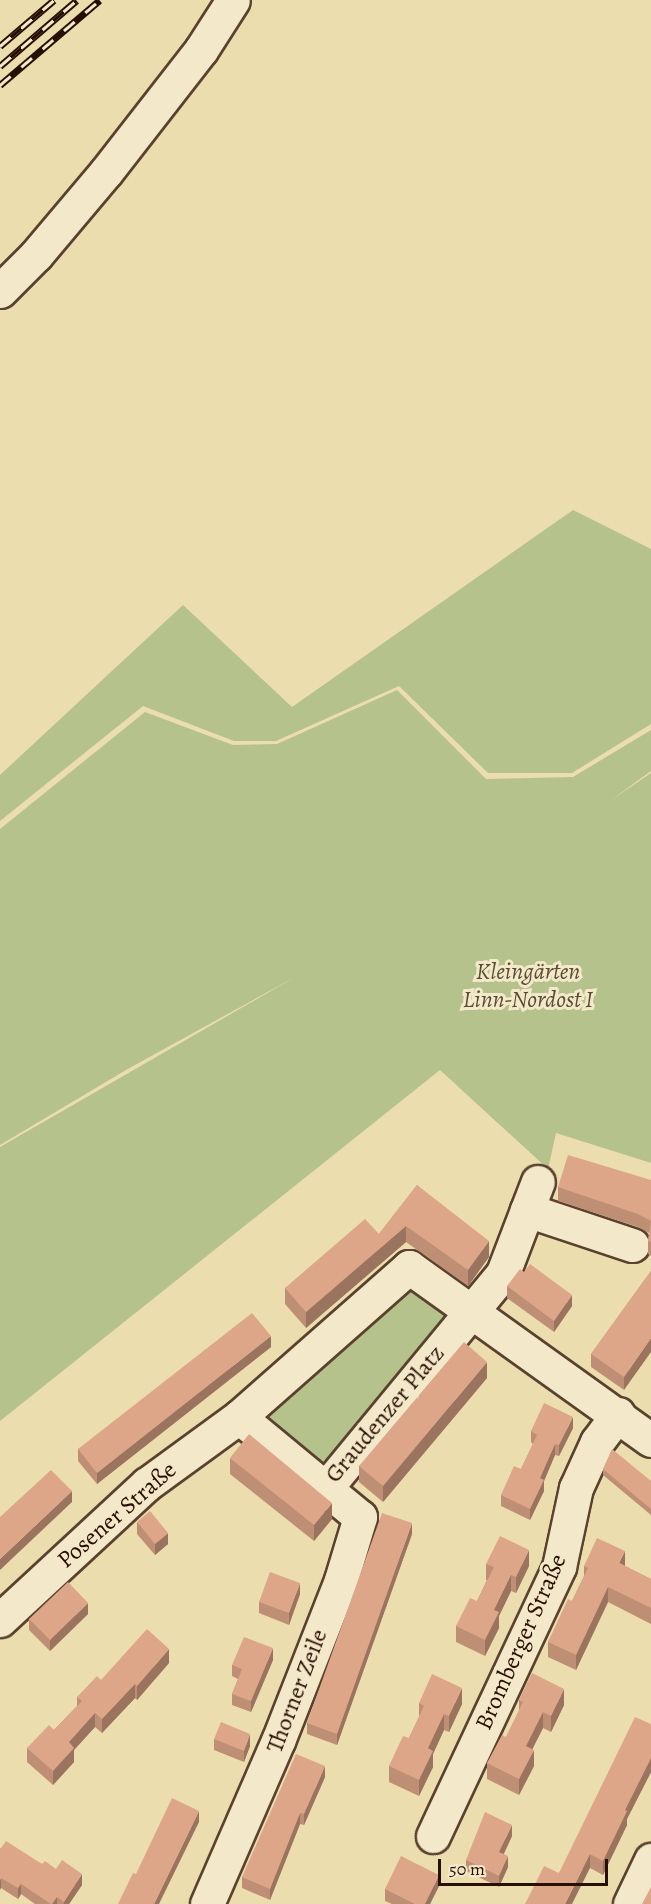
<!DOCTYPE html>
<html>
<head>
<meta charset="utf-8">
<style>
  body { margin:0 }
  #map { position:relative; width:651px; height:1904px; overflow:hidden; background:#ecddae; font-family:Alegreya,serif }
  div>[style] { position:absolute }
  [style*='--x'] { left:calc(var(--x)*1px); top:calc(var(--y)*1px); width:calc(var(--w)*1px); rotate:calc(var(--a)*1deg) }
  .green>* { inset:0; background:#b5c28c }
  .roads { filter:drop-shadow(2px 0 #59422e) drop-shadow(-2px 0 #59422e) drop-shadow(0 2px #59422e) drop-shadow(0 -2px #59422e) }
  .minor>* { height:33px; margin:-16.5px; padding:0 16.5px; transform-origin:16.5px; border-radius:16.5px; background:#f3e9ca }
  .rail>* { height:7px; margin-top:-3.5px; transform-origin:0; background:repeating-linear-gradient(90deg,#f3e9ca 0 14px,#280f03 0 28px); box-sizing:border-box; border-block:2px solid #280f03 }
  .wall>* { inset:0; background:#be8f75 }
  .shaded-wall>* { inset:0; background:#9b745f }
  .building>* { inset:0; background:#dda688 }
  span { translate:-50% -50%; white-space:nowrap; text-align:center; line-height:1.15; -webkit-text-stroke:6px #f3e9ca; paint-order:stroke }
  .park-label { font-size:24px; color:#594e33; font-style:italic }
  .street-label { font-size:24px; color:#280f03 }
  .scale { position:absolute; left:438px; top:1859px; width:170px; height:27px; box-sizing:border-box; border:3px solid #280f03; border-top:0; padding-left:8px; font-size:18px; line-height:21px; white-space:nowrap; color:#280f03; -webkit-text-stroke:4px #f3e9ca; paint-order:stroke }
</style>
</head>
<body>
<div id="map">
  <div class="green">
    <i style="clip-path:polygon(573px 510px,651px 549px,651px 724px,572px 773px,488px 773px,399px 686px,276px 741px,234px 741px,143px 706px,0 821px,0 775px,183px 605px,292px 707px)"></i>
    <i style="clip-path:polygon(397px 690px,486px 779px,573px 777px,651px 730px,651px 771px,610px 801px,651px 773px,651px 1163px,556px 1133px,548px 1169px,440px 1070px,0 1421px,0 1147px,295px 977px,126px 1070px,0 1145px,0 829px,145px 712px,233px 745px,277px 744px)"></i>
    <i style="clip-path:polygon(411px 1284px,449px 1312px,452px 1320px,324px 1469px,258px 1418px)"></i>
  </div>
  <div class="roads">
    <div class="minor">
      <i style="--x:0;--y:291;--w:51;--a:-45"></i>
      <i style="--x:36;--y:255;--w:109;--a:-49.9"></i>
      <i style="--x:106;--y:172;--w:155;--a:-52.1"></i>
      <i style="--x:201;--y:50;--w:59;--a:-57.4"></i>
      <i style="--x:527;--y:1210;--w:30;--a:-69"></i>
      <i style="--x:325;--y:1489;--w:280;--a:-50.5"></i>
      <i style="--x:503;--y:1273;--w:67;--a:-69.1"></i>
      <i style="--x:527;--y:1210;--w:111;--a:18.4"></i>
      <i style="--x:0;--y:1620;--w:200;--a:-42.8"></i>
      <i style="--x:147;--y:1484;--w:114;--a:-36.1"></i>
      <i style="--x:239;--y:1417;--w:227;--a:-41.4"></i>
      <i style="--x:409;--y:1267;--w:297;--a:35.6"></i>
      <i style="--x:433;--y:1836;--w:297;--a:-64.9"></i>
      <i style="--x:559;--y:1567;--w:81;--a:-77.9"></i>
      <i style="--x:576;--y:1488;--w:51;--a:-65.5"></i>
      <i style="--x:597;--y:1442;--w:35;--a:-53"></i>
      <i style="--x:207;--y:1904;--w:178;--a:-66.5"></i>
      <i style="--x:278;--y:1741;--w:173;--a:-68.6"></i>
      <i style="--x:341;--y:1580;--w:66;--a:-73.2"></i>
      <i style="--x:360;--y:1517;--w:157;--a:-140.4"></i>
      <i style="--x:630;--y:1904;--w:49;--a:-64.5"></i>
    </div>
  </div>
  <div class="rail">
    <i style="--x:0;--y:46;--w:71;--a:-40.4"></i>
    <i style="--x:0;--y:66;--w:101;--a:-40.6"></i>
    <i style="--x:0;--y:85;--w:131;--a:-40.4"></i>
  </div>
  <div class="wall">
    <i style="clip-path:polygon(651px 1180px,651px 1256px,648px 1254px,648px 1241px,649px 1233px,638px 1227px,558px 1201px,558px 1187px)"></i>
    <i style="clip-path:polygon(417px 1185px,489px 1257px,468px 1286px,406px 1242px,306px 1328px,285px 1304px,285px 1288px,379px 1234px)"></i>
    <i style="clip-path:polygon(651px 1271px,624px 1390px,591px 1367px,591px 1354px)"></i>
    <i style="clip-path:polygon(507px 1286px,572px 1306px,554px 1332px,507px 1298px)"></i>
    <i style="clip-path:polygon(271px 1347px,97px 1484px,78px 1461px,78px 1449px)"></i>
    <i style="clip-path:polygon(487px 1378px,383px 1502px,359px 1482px,359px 1466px)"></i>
    <i style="clip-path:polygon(573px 1428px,559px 1456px,555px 1455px,544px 1481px,544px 1491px,530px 1520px,501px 1506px,501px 1495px,521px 1469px,533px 1444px,531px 1442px,531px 1431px)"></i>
    <i style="clip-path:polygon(230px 1458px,332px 1519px,314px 1541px,230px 1474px)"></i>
    <i style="clip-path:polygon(603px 1469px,651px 1481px,651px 1515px,603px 1475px)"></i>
    <i style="clip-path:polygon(137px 1522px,168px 1544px,155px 1555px,137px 1534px)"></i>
    <i style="clip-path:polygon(412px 1534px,337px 1745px,307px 1734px,307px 1723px)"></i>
    <i style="clip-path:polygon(486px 1564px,529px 1566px,516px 1593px,511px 1591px,499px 1616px,499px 1628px,485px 1656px,456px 1642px,456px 1626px,477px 1601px,487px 1580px,486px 1580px)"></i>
    <i style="clip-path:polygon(584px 1566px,625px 1566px,651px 1579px,651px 1624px,608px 1602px,576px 1670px,548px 1657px,548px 1642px,572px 1601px,584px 1576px)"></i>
    <i style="clip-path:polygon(300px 1594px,289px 1625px,259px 1613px,259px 1602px)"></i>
    <i style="clip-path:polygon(88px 1614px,50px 1651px,29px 1630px,29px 1619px)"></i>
    <i style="clip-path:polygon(273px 1660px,251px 1712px,232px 1705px,232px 1694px,238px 1679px,232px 1676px,232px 1665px)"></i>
    <i style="clip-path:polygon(169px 1663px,137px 1700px,135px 1698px,102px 1733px,95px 1727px,74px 1750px,74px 1762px,53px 1785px,27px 1762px,27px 1748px,54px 1730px,77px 1706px,77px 1697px,101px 1680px)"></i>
    <i style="clip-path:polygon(519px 1700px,564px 1705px,551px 1732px,543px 1728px,532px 1749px,534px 1766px,519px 1795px,487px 1779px,487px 1763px,506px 1737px,519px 1711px)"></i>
    <i style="clip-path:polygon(419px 1703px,462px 1704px,449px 1732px,444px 1730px,433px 1754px,433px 1767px,419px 1796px,389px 1782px,389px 1766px,409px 1738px,419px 1717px)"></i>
    <i style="clip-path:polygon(651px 1724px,651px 1772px,627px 1819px,627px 1825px,603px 1875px,590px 1868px,559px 1873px)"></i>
    <i style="clip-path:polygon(214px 1739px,250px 1746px,244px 1762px,214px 1750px)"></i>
    <i style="clip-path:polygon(325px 1777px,304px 1825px,300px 1824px,270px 1900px,242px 1888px,242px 1877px)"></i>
    <i style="clip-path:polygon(512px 1836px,504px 1854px,508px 1867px,499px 1887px,466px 1871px,466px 1860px)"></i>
    <i style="clip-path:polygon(0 1848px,42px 1864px,82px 1885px,69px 1904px,35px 1904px,21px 1894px,18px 1899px,1px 1888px)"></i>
    <i style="clip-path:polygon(439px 1886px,430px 1904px,392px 1904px,385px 1901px,385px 1889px)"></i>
  </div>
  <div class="shaded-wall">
    <i style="clip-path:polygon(406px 1226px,406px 1242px,306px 1328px,306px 1312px)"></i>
    <i style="clip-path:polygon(489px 1241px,489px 1257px,468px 1286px,468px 1270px)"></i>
    <i style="clip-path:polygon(572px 1295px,572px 1306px,554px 1332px,554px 1321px)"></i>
    <i style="clip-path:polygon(271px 1336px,271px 1347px,97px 1484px,97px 1473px)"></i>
    <i style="clip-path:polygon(651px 1338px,651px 1352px,624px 1390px,624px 1377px)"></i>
    <i style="clip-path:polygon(487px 1362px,487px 1378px,383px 1502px,383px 1486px)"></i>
    <i style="clip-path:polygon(573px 1417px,573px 1428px,559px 1456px,559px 1445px)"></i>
    <i style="clip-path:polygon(555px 1444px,555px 1455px,544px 1481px,544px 1491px,530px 1520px,530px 1509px,540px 1478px)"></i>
    <i style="clip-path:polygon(72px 1491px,72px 1502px,0 1570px,0 1559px)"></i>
    <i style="clip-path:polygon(332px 1503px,332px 1519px,314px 1541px,314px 1525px)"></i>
    <i style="clip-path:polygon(412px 1523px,412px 1534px,337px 1745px,337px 1734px)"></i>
    <i style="clip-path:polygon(168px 1533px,168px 1544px,155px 1555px,155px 1544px)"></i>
    <i style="clip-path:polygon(529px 1550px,529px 1566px,516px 1593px,516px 1577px)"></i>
    <i style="clip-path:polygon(625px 1551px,625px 1566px,619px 1563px)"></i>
    <i style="clip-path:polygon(511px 1575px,511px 1591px,499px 1616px,499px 1628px,485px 1656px,485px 1640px,494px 1610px)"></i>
    <i style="clip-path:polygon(300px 1583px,300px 1594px,289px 1625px,289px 1613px)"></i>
    <i style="clip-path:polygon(608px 1587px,608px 1602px,576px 1670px,576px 1655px)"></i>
    <i style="clip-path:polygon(88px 1603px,88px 1614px,50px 1651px,50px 1640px)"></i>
    <i style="clip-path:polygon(273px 1648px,273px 1660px,251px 1712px,251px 1701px)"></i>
    <i style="clip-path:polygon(169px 1649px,169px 1663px,137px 1700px,137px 1686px)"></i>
    <i style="clip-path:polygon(135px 1684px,135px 1698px,102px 1733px,102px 1719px)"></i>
    <i style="clip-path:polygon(462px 1688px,462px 1704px,449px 1732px,449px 1716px)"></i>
    <i style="clip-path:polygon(564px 1689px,564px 1705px,551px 1732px,551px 1716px)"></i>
    <i style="clip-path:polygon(543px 1712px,543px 1728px,526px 1762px,526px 1746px)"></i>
    <i style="clip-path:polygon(95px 1713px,95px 1727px,74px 1750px,74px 1762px,53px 1785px,53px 1771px,69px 1742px)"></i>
    <i style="clip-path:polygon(444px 1714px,444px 1730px,433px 1754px,433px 1767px,419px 1796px,419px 1780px,428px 1748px)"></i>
    <i style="clip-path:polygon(250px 1734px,250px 1746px,244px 1762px,244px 1751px)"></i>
    <i style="clip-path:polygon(534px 1750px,534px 1766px,519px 1795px,519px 1779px)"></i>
    <i style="clip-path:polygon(651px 1758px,651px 1772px,627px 1819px,627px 1825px,603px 1875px,603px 1861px,625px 1810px)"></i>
    <i style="clip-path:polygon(325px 1766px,325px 1777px,304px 1825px,304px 1814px)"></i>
    <i style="clip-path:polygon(199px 1811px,199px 1822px,159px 1904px,154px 1904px)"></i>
    <i style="clip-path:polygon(300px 1813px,300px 1824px,270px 1900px,270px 1889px)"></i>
    <i style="clip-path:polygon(512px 1825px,512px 1836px,499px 1863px,499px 1852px)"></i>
    <i style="clip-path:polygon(590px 1854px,590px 1868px,572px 1904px,565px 1904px)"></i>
    <i style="clip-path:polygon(508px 1856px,508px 1867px,499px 1887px,499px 1876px)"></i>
    <i style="clip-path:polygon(82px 1874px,82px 1885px,69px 1904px,64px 1904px,64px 1902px)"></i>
    <i style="clip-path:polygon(439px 1875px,439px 1886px,430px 1904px,425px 1904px)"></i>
    <i style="clip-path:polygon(1px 1878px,1px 1888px,0 1890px,0 1880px)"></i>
    <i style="clip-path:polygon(21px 1884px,21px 1894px,18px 1899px,18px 1888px)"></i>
    <i style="clip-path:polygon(57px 1897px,57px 1904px,52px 1904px)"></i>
  </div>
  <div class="building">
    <i style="clip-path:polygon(568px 1155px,651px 1180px,651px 1242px,648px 1241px,651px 1221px,638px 1214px,558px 1187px)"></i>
    <i style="clip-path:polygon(417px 1185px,489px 1241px,468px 1270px,406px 1226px,306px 1312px,285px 1288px,365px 1219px,379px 1234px)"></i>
    <i style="clip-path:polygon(530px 1264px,572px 1295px,554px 1321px,507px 1286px,520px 1269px,524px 1272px)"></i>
    <i style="clip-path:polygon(651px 1271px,651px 1338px,624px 1377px,591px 1354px)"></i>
    <i style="clip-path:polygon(252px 1313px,271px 1336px,97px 1473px,78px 1449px)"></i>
    <i style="clip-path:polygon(464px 1342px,487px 1362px,383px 1486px,359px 1466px)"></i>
    <i style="clip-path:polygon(544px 1403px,573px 1417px,559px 1445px,555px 1444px,540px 1478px,544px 1480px,530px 1509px,501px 1495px,514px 1466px,521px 1469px,537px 1435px,531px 1431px)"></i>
    <i style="clip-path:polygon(249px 1434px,332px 1503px,314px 1525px,230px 1458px)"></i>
    <i style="clip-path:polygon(612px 1449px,651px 1481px,651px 1509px,603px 1469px)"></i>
    <i style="clip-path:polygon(51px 1470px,72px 1491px,0 1559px,0 1517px)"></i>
    <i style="clip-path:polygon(150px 1511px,168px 1533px,155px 1544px,137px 1522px)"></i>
    <i style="clip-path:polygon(382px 1513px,412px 1523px,337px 1734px,307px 1723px)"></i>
    <i style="clip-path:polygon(500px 1536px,529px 1550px,516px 1577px,511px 1575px,494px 1610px,499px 1612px,485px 1640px,456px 1626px,470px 1598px,477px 1601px,494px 1567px,486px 1564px)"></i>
    <i style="clip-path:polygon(597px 1538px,625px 1551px,619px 1563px,651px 1579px,651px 1608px,608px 1587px,576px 1655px,548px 1642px,568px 1599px,572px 1601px,588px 1568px,584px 1566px)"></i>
    <i style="clip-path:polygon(270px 1572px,300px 1583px,289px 1613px,259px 1602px)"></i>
    <i style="clip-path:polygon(68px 1582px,88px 1603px,50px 1640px,29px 1619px)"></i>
    <i style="clip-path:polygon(147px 1629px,169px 1649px,137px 1686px,135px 1684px,102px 1719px,95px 1713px,69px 1742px,74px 1748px,53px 1771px,27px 1748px,49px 1725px,54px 1730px,82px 1701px,77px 1697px,97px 1676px,101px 1680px)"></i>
    <i style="clip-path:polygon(244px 1637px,273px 1648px,251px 1701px,232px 1694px,242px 1669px,232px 1665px)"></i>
    <i style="clip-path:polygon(532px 1673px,564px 1689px,551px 1716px,543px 1712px,526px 1746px,534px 1750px,519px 1779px,487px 1763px,502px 1735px,506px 1737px,523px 1702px,519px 1700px)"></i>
    <i style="clip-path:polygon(432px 1674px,462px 1688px,449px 1716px,444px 1714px,428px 1748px,433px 1751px,419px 1780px,389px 1766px,403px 1736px,409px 1738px,424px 1706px,419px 1703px)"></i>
    <i style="clip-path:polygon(635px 1717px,651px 1724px,651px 1758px,625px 1810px,627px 1811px,603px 1861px,590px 1854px,565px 1904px,525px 1904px,544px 1866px,559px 1873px)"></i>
    <i style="clip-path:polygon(221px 1722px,250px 1734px,244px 1751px,214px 1739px)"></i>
    <i style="clip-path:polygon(296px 1754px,325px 1766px,304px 1814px,300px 1813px,270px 1889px,242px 1877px)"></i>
    <i style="clip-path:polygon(172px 1798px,199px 1811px,154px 1904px,118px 1904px,133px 1873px,136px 1874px)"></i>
    <i style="clip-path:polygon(485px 1812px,512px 1825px,499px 1852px,508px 1856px,499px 1876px,466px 1860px)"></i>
    <i style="clip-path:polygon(6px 1841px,42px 1864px,45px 1861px,56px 1869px,62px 1860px,82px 1874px,64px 1902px,57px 1897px,52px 1904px,51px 1904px,21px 1884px,18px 1888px,1px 1878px,0 1880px,0 1848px,1px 1848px)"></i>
    <i style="clip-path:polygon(401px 1856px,439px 1875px,425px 1904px,415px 1904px,385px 1889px)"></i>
    <i style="clip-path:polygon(651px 1887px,651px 1904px,642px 1904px)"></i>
  </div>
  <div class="park-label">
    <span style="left:528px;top:986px">Kleingärten<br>Linn-Nordost I</span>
  </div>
  <div class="street-label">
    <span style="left:385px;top:1414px;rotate:-50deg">Graudenzer Platz</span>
    <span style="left:117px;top:1515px;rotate:-41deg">Posener Straße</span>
    <span style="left:521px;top:1642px;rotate:-66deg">Bromberger Straße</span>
    <span style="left:297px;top:1691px;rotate:-69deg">Thorner Zeile</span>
  </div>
  <div class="scale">50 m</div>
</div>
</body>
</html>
